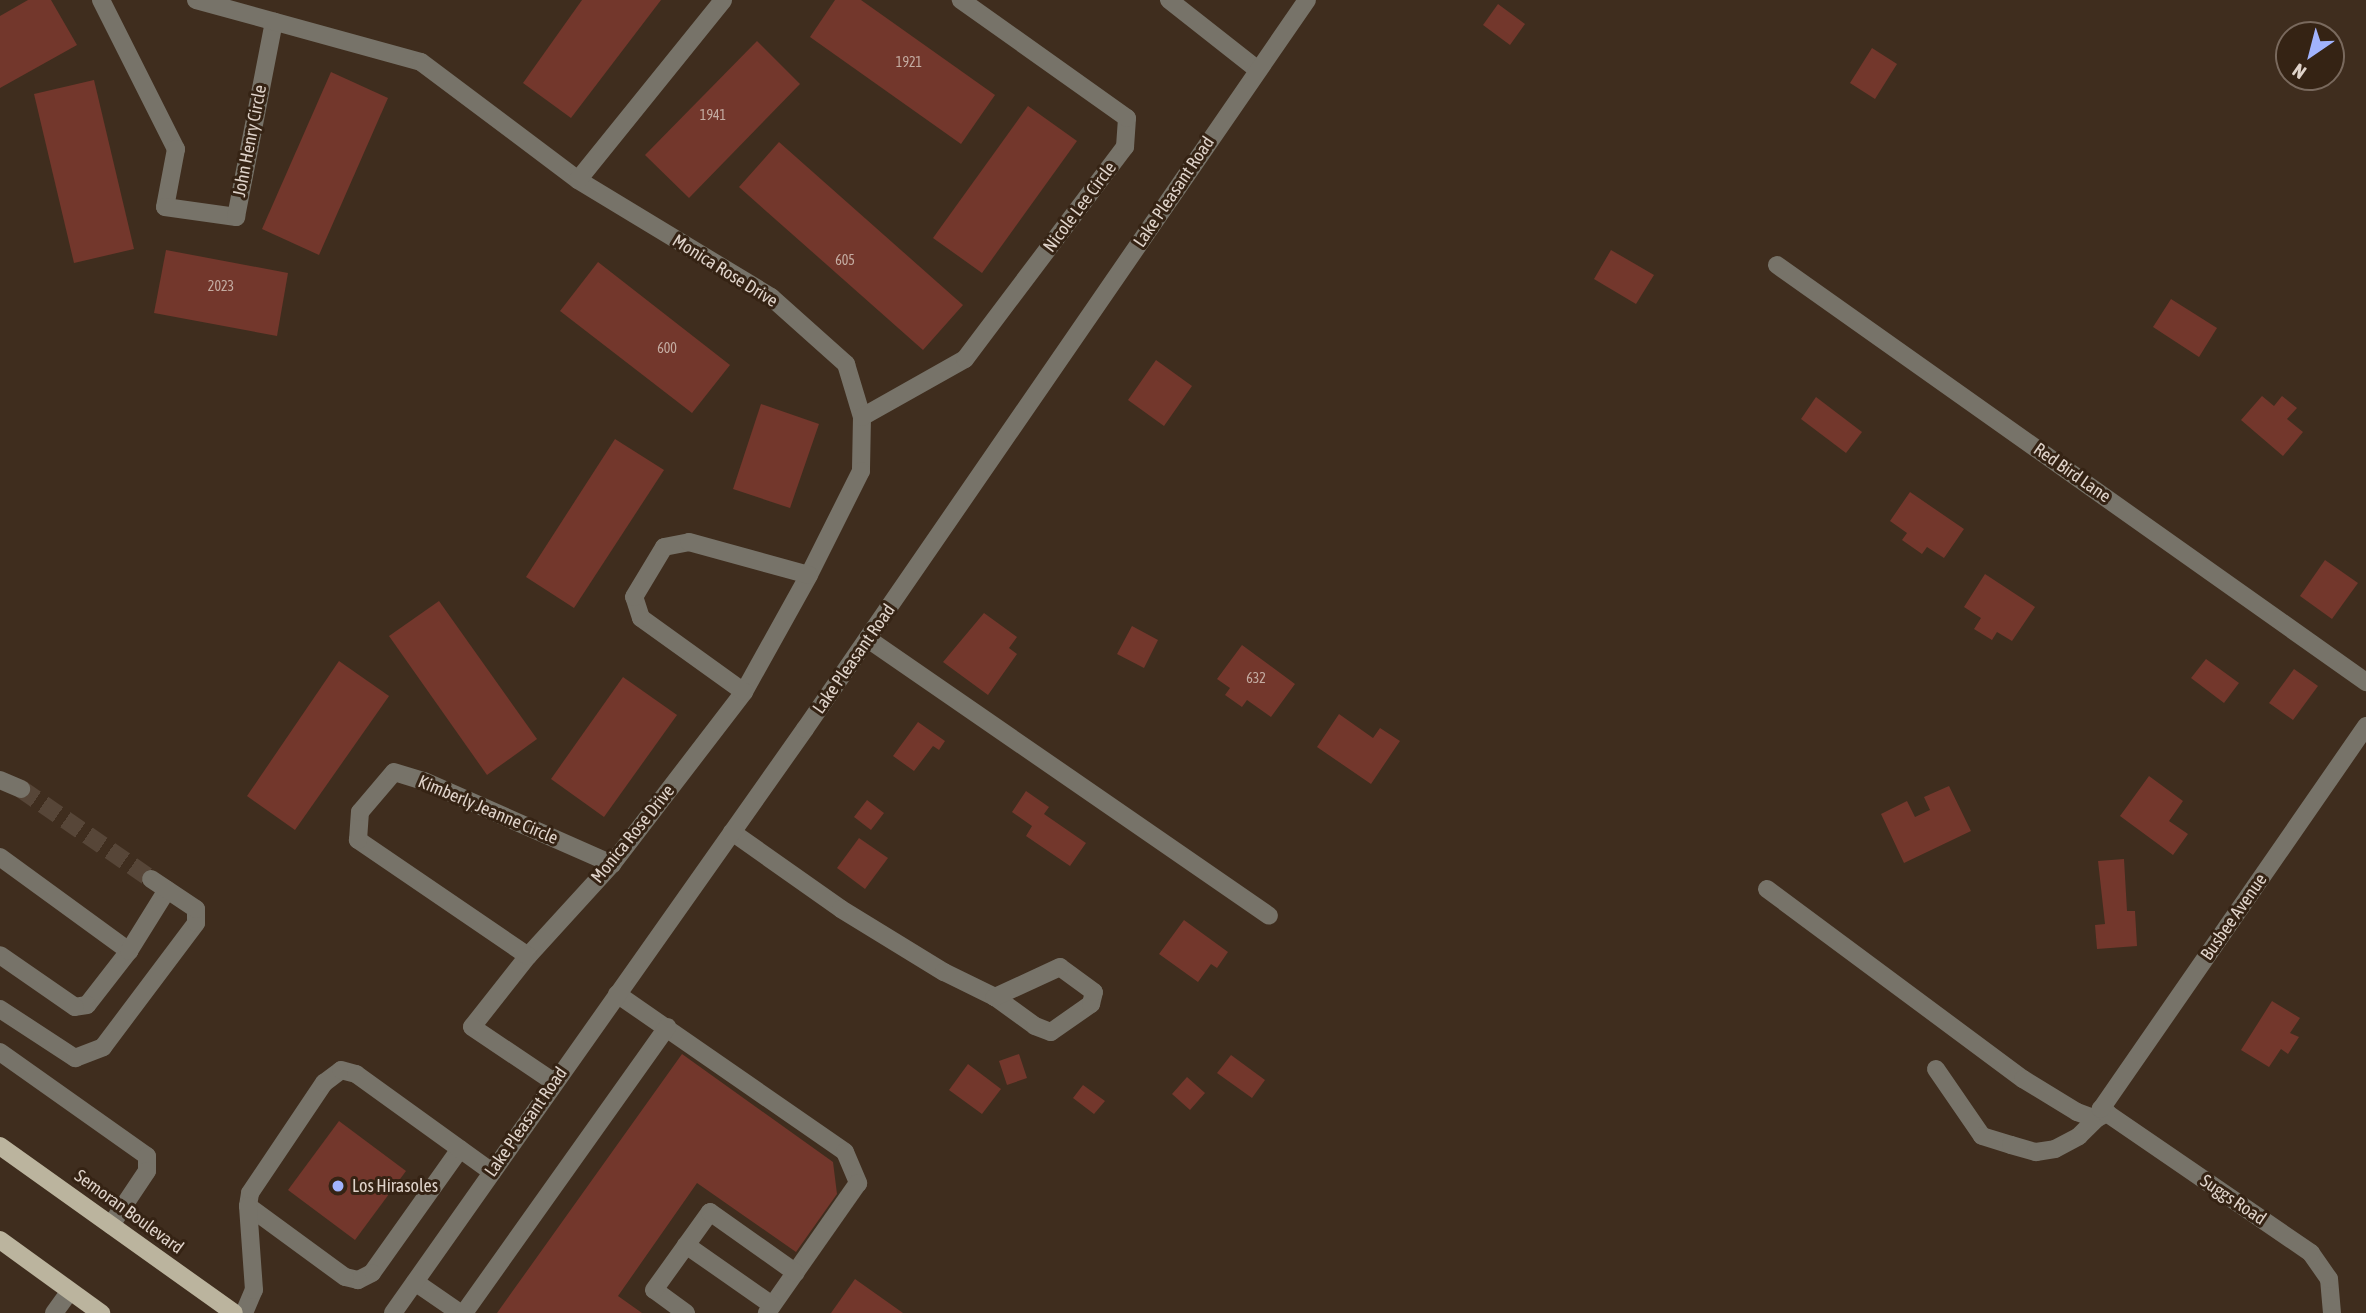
<!DOCTYPE html>
<html>
<head>
<meta charset="utf-8">
<style>
  body { margin:0 }
  #map { position:relative; width:2366px; height:1313px; overflow:hidden; background:#3f2d1e; font-family:"Asap Condensed",sans-serif }
  div>[style] { position:absolute }
  [style*='--x'] { left:calc(var(--x)*1px); top:calc(var(--y)*1px); width:calc(var(--w)*1px); rotate:calc(var(--a)*1deg) }
  .building>* { inset:0; background:#73372c }
  .minor-tunnel>* { height:18px; margin-top:-9px; transform-origin:0; background:repeating-linear-gradient(90deg,#574638 0 18px,transparent 0 27px) }
  .minor>* { height:18px; margin:-9px; padding:0 9px; transform-origin:9px; border-radius:9px; background:#777369 }
  .major>* { height:18px; margin:-9px; padding:0 9px; transform-origin:9px; border-radius:9px; background:#bbb49e }
  .dots>* { width:19px; height:19px; translate:-50% -50%; box-sizing:border-box; border:4px solid #352314; border-radius:50% }
  span { translate:-50% -50%; white-space:nowrap; text-align:center; line-height:1.15; -webkit-text-stroke:6px #352314; paint-order:stroke }
  .number-label { font-size:14px; color:#c4aca2 }
  .number-label span { -webkit-text-stroke-width:0 }
  .street-label { font-size:18px; color:#dfd3ca }
  .poi-label { font-size:18px; color:#dfd3ca }
  .left { translate:0 -50%; text-align:left }
  .north { position:absolute; left:2275px; top:21px; width:70px; height:70px; box-sizing:border-box; background:#352314; border:2px solid #79695d; border-radius:50%; rotate:215deg; font-size:19px; font-weight:700; line-height:28px; text-align:center; color:#dfd3ca }
  .north::after { content:''; display:block; margin:auto; width:24px; height:32px; background:#a1b3fd; clip-path:polygon(50% 0,100% 100%,50% 72%,0 100%) }
</style>
</head>
<body>
<div id="map">
  <div class="building">
    <i style="clip-path:polygon(28px 0,51px 0,77px 45px,0 88px,0 16px)"></i>
    <i style="clip-path:polygon(582px 0,661px 0,571px 118px,523px 83px)"></i>
    <i style="clip-path:polygon(835px 0,861px 0,995px 95px,961px 144px,810px 37px)"></i>
    <i style="clip-path:polygon(1498px 4px,1525px 24px,1510px 45px,1483px 25px)"></i>
    <i style="clip-path:polygon(757px 41px,800px 84px,689px 198px,645px 155px)"></i>
    <i style="clip-path:polygon(1872px 48px,1897px 64px,1875px 99px,1850px 83px)"></i>
    <i style="clip-path:polygon(331px 72px,388px 98px,319px 255px,262px 229px)"></i>
    <i style="clip-path:polygon(94px 80px,134px 249px,74px 263px,34px 94px)"></i>
    <i style="clip-path:polygon(1028px 106px,1077px 141px,982px 273px,933px 238px)"></i>
    <i style="clip-path:polygon(779px 142px,963px 305px,923px 350px,739px 187px)"></i>
    <i style="clip-path:polygon(166px 250px,288px 273px,277px 336px,154px 313px)"></i>
    <i style="clip-path:polygon(1611px 250px,1654px 275px,1636px 304px,1594px 279px)"></i>
    <i style="clip-path:polygon(598px 262px,730px 365px,692px 413px,560px 311px)"></i>
    <i style="clip-path:polygon(2171px 299px,2217px 328px,2199px 357px,2153px 327px)"></i>
    <i style="clip-path:polygon(1156px 360px,1192px 386px,1164px 426px,1128px 400px)"></i>
    <i style="clip-path:polygon(2262px 396px,2274px 406px,2282px 396px,2297px 408px,2287px 419px,2303px 432px,2283px 456px,2241px 420px)"></i>
    <i style="clip-path:polygon(1816px 397px,1862px 432px,1846px 453px,1801px 419px)"></i>
    <i style="clip-path:polygon(761px 404px,819px 424px,790px 508px,733px 489px)"></i>
    <i style="clip-path:polygon(615px 439px,664px 470px,574px 608px,526px 577px)"></i>
    <i style="clip-path:polygon(1910px 492px,1964px 529px,1944px 558px,1927px 547px,1922px 554px,1902px 540px,1907px 533px,1890px 521px)"></i>
    <i style="clip-path:polygon(2325px 560px,2358px 583px,2332px 619px,2300px 596px)"></i>
    <i style="clip-path:polygon(1985px 574px,2035px 607px,2012px 641px,1997px 632px,1992px 640px,1974px 629px,1981px 618px,1964px 607px)"></i>
    <i style="clip-path:polygon(439px 601px,537px 739px,487px 775px,389px 636px)"></i>
    <i style="clip-path:polygon(984px 613px,1017px 637px,1009px 648px,1017px 654px,988px 695px,943px 662px)"></i>
    <i style="clip-path:polygon(1132px 626px,1158px 640px,1144px 668px,1117px 654px)"></i>
    <i style="clip-path:polygon(1242px 645px,1295px 684px,1271px 717px,1247px 700px,1242px 707px,1225px 695px,1230px 688px,1217px 679px)"></i>
    <i style="clip-path:polygon(2206px 659px,2239px 683px,2224px 703px,2191px 678px)"></i>
    <i style="clip-path:polygon(339px 661px,389px 696px,295px 830px,247px 796px)"></i>
    <i style="clip-path:polygon(2294px 669px,2318px 686px,2293px 720px,2269px 703px)"></i>
    <i style="clip-path:polygon(623px 677px,677px 715px,604px 817px,551px 779px)"></i>
    <i style="clip-path:polygon(1339px 714px,1373px 738px,1380px 728px,1400px 741px,1371px 784px,1317px 747px)"></i>
    <i style="clip-path:polygon(918px 722px,945px 741px,939px 750px,933px 746px,914px 771px,893px 756px)"></i>
    <i style="clip-path:polygon(2149px 776px,2183px 801px,2169px 821px,2188px 834px,2173px 855px,2120px 816px)"></i>
    <i style="clip-path:polygon(1949px 786px,1971px 831px,1904px 863px,1881px 814px,1907px 801px,1915px 817px,1930px 810px,1924px 797px)"></i>
    <i style="clip-path:polygon(1026px 791px,1049px 807px,1044px 814px,1086px 843px,1070px 866px,1026px 836px,1032px 826px,1012px 812px)"></i>
    <i style="clip-path:polygon(867px 800px,884px 813px,871px 830px,854px 817px)"></i>
    <i style="clip-path:polygon(859px 838px,888px 858px,865px 889px,837px 868px)"></i>
    <i style="clip-path:polygon(2124px 859px,2127px 911px,2135px 911px,2137px 946px,2097px 949px,2095px 925px,2105px 924px,2098px 861px)"></i>
    <i style="clip-path:polygon(1184px 920px,1228px 952px,1217px 968px,1211px 964px,1198px 982px,1159px 954px)"></i>
    <i style="clip-path:polygon(2272px 1001px,2300px 1018px,2290px 1033px,2299px 1037px,2288px 1054px,2281px 1049px,2269px 1067px,2241px 1050px)"></i>
    <i style="clip-path:polygon(682px 1054px,833px 1162px,837px 1194px,796px 1252px,697px 1183px,618px 1296px,642px 1313px,497px 1313px)"></i>
    <i style="clip-path:polygon(1019px 1054px,1027px 1078px,1007px 1085px,999px 1061px)"></i>
    <i style="clip-path:polygon(1231px 1055px,1265px 1080px,1252px 1098px,1217px 1073px)"></i>
    <i style="clip-path:polygon(968px 1064px,1001px 1089px,982px 1114px,949px 1090px)"></i>
    <i style="clip-path:polygon(1187px 1077px,1205px 1093px,1190px 1110px,1172px 1094px)"></i>
    <i style="clip-path:polygon(1083px 1085px,1105px 1101px,1094px 1114px,1073px 1098px)"></i>
    <i style="clip-path:polygon(339px 1121px,406px 1171px,355px 1240px,288px 1190px)"></i>
    <i style="clip-path:polygon(855px 1279px,903px 1313px,831px 1313px)"></i>
  </div>
  <div class="minor-tunnel">
    <i style="--x:21;--y:789;--w:158;--a:34.7"></i>
  </div>
  <div class="minor">
    <i style="--x:101;--y:0;--w:167;--a:63.3"></i>
    <i style="--x:176;--y:149;--w:59;--a:100.7"></i>
    <i style="--x:165;--y:207;--w:72;--a:8"></i>
    <i style="--x:236;--y:217;--w:199;--a:-79"></i>
    <i style="--x:196;--y:0;--w:233;--a:15.4"></i>
    <i style="--x:421;--y:62;--w:196;--a:36.9"></i>
    <i style="--x:578;--y:180;--w:226;--a:31.2"></i>
    <i style="--x:771;--y:297;--w:101;--a:41.8"></i>
    <i style="--x:846;--y:364;--w:55;--a:73.2"></i>
    <i style="--x:862;--y:417;--w:54;--a:91.1"></i>
    <i style="--x:861;--y:471;--w:116;--a:116.6"></i>
    <i style="--x:809;--y:575;--w:134;--a:119.1"></i>
    <i style="--x:744;--y:692;--w:217;--a:127.5"></i>
    <i style="--x:612;--y:864;--w:125;--a:132.4"></i>
    <i style="--x:528;--y:956;--w:90;--a:128.3"></i>
    <i style="--x:472;--y:1027;--w:99;--a:33.9"></i>
    <i style="--x:1169;--y:0;--w:113;--a:38.2"></i>
    <i style="--x:578;--y:180;--w:231;--a:-51.1"></i>
    <i style="--x:1777;--y:265;--w:722;--a:35.3"></i>
    <i style="--x:862;--y:417;--w:118;--a:-29.4"></i>
    <i style="--x:965;--y:359;--w:266;--a:-53"></i>
    <i style="--x:1125;--y:147;--w:29;--a:-86"></i>
    <i style="--x:1127;--y:118;--w:204;--a:-144.6"></i>
    <i style="--x:868;--y:639;--w:487;--a:34.6"></i>
    <i style="--x:744;--y:692;--w:127;--a:-144.3"></i>
    <i style="--x:641;--y:618;--w:22;--a:-108"></i>
    <i style="--x:634;--y:597;--w:58;--a:-59"></i>
    <i style="--x:664;--y:547;--w:25;--a:-11"></i>
    <i style="--x:689;--y:542;--w:124;--a:15.4"></i>
    <i style="--x:0;--y:780;--w:23;--a:23"></i>
    <i style="--x:732;--y:832;--w:133;--a:35.2"></i>
    <i style="--x:841;--y:909;--w:121;--a:31.5"></i>
    <i style="--x:944;--y:972;--w:57;--a:26.1"></i>
    <i style="--x:995;--y:997;--w:49;--a:35.9"></i>
    <i style="--x:1035;--y:1026;--w:17;--a:21"></i>
    <i style="--x:1051;--y:1032;--w:49;--a:-35"></i>
    <i style="--x:1091;--y:1004;--w:12;--a:-76"></i>
    <i style="--x:1094;--y:992;--w:42;--a:-143.7"></i>
    <i style="--x:1060;--y:967;--w:72;--a:155.2"></i>
    <i style="--x:0;--y:857;--w:160;--a:36.1"></i>
    <i style="--x:129;--y:951;--w:68;--a:127.9"></i>
    <i style="--x:87;--y:1005;--w:12;--a:171"></i>
    <i style="--x:75;--y:1007;--w:91;--a:-145.3"></i>
    <i style="--x:1767;--y:889;--w:319;--a:36.6"></i>
    <i style="--x:2023;--y:1079;--w:63;--a:31.4"></i>
    <i style="--x:2077;--y:1112;--w:20;--a:20"></i>
    <i style="--x:2096;--y:1119;--w:13;--a:-29"></i>
    <i style="--x:129;--y:951;--w:72;--a:-58.1"></i>
    <i style="--x:528;--y:956;--w:206;--a:-145.7"></i>
    <i style="--x:358;--y:840;--w:28;--a:-86"></i>
    <i style="--x:360;--y:812;--w:52;--a:-49.6"></i>
    <i style="--x:394;--y:772;--w:31;--a:17"></i>
    <i style="--x:424;--y:781;--w:206;--a:23.8"></i>
    <i style="--x:617;--y:994;--w:277;--a:34.7"></i>
    <i style="--x:845;--y:1152;--w:34;--a:67"></i>
    <i style="--x:858;--y:1183;--w:159;--a:125"></i>
    <i style="--x:0;--y:1009;--w:90;--a:33.2"></i>
    <i style="--x:75;--y:1058;--w:30;--a:-21"></i>
    <i style="--x:103;--y:1047;--w:155;--a:-53.1"></i>
    <i style="--x:196;--y:923;--w:14;--a:-90"></i>
    <i style="--x:196;--y:909;--w:54;--a:-146.3"></i>
    <i style="--x:0;--y:1052;--w:180;--a:35.3"></i>
    <i style="--x:147;--y:1156;--w:15;--a:90"></i>
    <i style="--x:147;--y:1171;--w:65;--a:123.7"></i>
    <i style="--x:1936;--y:1069;--w:81;--a:55.5"></i>
    <i style="--x:1982;--y:1136;--w:30;--a:17"></i>
    <i style="--x:2011;--y:1145;--w:26;--a:16"></i>
    <i style="--x:2036;--y:1152;--w:19;--a:-9"></i>
    <i style="--x:2055;--y:1149;--w:27;--a:-28"></i>
    <i style="--x:2079;--y:1136;--w:24;--a:-45"></i>
    <i style="--x:460;--y:1149;--w:152;--a:125.4"></i>
    <i style="--x:372;--y:1273;--w:16;--a:153"></i>
    <i style="--x:358;--y:1280;--w:13;--a:-167"></i>
    <i style="--x:345;--y:1277;--w:120;--a:-143.8"></i>
    <i style="--x:248;--y:1206;--w:13;--a:-81"></i>
    <i style="--x:250;--y:1193;--w:133;--a:-56.1"></i>
    <i style="--x:324;--y:1083;--w:21;--a:-37"></i>
    <i style="--x:341;--y:1070;--w:16;--a:15"></i>
    <i style="--x:356;--y:1074;--w:168;--a:35.8"></i>
    <i style="--x:686;--y:1245;--w:105;--a:34.9"></i>
    <i style="--x:415;--y:1282;--w:55;--a:34.6"></i>
    <i style="--x:54;--y:1313;--w:27;--a:-54"></i>
    <i style="--x:244;--y:1313;--w:25;--a:-67"></i>
    <i style="--x:254;--y:1290;--w:84;--a:-94.1"></i>
    <i style="--x:393;--y:1313;--w:715;--a:-54.8"></i>
    <i style="--x:805;--y:729;--w:885;--a:-55.45"></i>
    <i style="--x:464;--y:1313;--w:351;--a:-54.6"></i>
    <i style="--x:686;--y:1313;--w:39;--a:-144"></i>
    <i style="--x:654;--y:1290;--w:96;--a:-54.3"></i>
    <i style="--x:710;--y:1212;--w:105;--a:35.3"></i>
    <i style="--x:2332;--y:1313;--w:34;--a:-95"></i>
    <i style="--x:2329;--y:1279;--w:32;--a:-125"></i>
    <i style="--x:2311;--y:1253;--w:255;--a:-145.6"></i>
    <i style="--x:2101;--y:1109;--w:466;--a:-55.3"></i>
  </div>
  <div class="major">
    <i style="--x:0;--y:1146;--w:287;--a:35.5"></i>
    <i style="--x:0;--y:1240;--w:125;--a:35.9"></i>
  </div>
  <div class="dots">
    <i style="left:338px;top:1186px;background:#a1b3fd"></i>
  </div>
  <div class="number-label">
    <span style="left:909px;top:62px">1921</span>
    <span style="left:713px;top:115px">1941</span>
    <span style="left:845px;top:260px">605</span>
    <span style="left:221px;top:286px">2023</span>
    <span style="left:667px;top:348px">600</span>
    <span style="left:1256px;top:678px">632</span>
  </div>
  <div class="street-label">
    <span style="left:250px;top:141px;rotate:-79deg">John Henry Circle</span>
    <span style="left:1174px;top:192px;rotate:-56deg">Lake Pleasant Road</span>
    <span style="left:1080px;top:207px;rotate:-53deg">Nicole Lee Circle</span>
    <span style="left:725px;top:271px;rotate:32deg">Monica Rose Drive</span>
    <span style="left:2072px;top:473px;rotate:35deg">Red Bird Lane</span>
    <span style="left:854px;top:659px;rotate:-55deg">Lake Pleasant Road</span>
    <span style="left:488px;top:810px;rotate:23deg">Kimberly Jeanne Circle</span>
    <span style="left:633px;top:834px;rotate:-51deg">Monica Rose Drive</span>
    <span style="left:2234px;top:917px;rotate:-55deg">Busbee Avenue</span>
    <span style="left:526px;top:1122px;rotate:-55deg">Lake Pleasant Road</span>
    <span style="left:2233px;top:1200px;rotate:34deg">Suggs Road</span>
    <span style="left:129px;top:1212px;rotate:36deg">Semoran Boulevard</span>
  </div>
  <div class="poi-label">
    <span class="left" style="left:352px;top:1186px">Los Hirasoles</span>
  </div>
  <div class="north">N</div>
</div>
</body>
</html>
